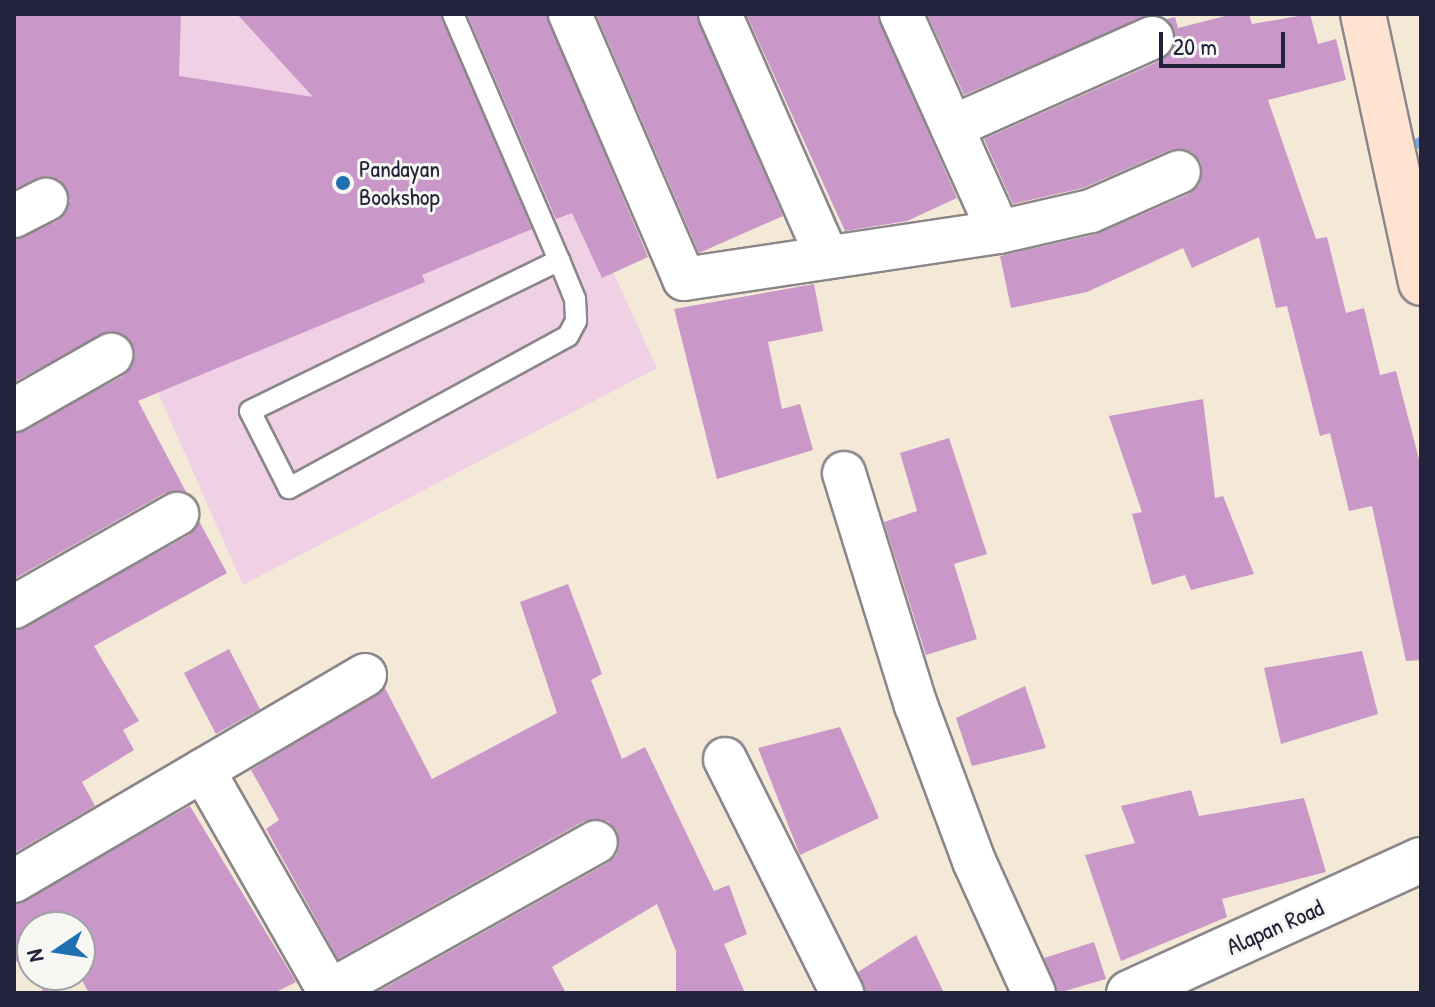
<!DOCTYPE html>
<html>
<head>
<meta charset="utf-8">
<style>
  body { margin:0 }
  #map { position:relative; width:1435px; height:1007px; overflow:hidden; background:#f4e9d7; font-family:"Patrick Hand",sans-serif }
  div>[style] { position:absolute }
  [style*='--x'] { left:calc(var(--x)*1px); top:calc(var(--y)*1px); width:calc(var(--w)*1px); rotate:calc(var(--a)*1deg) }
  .built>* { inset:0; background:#f0d0e5 }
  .stream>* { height:12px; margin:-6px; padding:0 6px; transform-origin:6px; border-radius:6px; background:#77a9e3 }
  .building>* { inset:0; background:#c998c9 }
  .roads { filter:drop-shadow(2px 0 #8b8689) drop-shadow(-2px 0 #8b8689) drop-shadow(0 2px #8b8689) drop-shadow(0 -2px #8b8689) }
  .service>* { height:20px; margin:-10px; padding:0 10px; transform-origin:10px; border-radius:10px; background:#fff }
  .minor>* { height:42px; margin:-21px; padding:0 21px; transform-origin:21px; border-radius:21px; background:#fff }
  .tertiary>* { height:44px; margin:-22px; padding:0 22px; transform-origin:22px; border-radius:22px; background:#fff }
  .secondary>* { height:44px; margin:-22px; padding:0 22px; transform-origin:22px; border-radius:22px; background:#fee3d1 }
  .dots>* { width:22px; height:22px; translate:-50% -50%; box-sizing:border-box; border:4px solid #f6f6f2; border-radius:50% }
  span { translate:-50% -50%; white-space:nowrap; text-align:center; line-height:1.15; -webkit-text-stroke:6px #f6f6f2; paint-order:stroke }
  .poi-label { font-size:24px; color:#22223b }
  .left { translate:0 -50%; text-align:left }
  .street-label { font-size:24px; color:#22223b }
  .frame { position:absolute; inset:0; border:16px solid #22223b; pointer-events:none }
  .north { position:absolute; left:16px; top:911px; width:80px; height:80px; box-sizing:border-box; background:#f6f6f2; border:2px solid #a1a1a9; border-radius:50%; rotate:257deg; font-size:22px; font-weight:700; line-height:32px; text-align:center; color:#22223b }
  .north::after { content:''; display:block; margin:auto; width:28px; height:36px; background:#1f6fb2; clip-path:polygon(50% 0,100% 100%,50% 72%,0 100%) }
  .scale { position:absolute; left:1159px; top:32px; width:126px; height:36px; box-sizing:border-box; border:4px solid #22223b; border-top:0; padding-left:10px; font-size:24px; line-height:28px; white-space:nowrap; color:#22223b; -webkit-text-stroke:6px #f6f6f2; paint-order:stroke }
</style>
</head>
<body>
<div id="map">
  <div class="built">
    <i style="clip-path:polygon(14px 14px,495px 14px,657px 368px,243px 585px,14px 67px)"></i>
  </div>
  <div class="stream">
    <i style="--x:1420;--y:143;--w:1;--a:0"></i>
  </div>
  <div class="building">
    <i style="clip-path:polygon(14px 14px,181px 14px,179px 76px,313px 97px,237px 14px,440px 14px,532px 229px,422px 275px,425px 282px,138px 401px,186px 492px,165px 493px,14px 579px,14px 434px,123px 376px,135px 356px,124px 335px,110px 331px,14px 382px,14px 240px,57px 221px,70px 201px,60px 180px,48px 176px,14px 189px)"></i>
    <i style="clip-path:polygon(467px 14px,546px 14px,648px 257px,602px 278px,572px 213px,556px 219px)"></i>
    <i style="clip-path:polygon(596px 14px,696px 14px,783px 216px,699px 253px)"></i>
    <i style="clip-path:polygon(746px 14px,877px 14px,957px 198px,907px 221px,845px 231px)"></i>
    <i style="clip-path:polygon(927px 14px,1148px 14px,1149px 15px,964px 95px)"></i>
    <i style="clip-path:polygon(1233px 14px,1249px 14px,1252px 24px,1310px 14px,1318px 44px,1336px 39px,1346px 80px,1268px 100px,1316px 239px,1327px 237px,1346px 313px,1364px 308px,1380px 375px,1396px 371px,1421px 467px,1421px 660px,1406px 661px,1372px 506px,1349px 511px,1330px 433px,1320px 436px,1287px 306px,1276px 308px,1259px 237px,1192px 268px,1183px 248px,1087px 292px,1011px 308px,1000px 256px,1097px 234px,1189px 194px,1199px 185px,1201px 163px,1192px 152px,1170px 150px,1083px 188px,1013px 204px,984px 139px,1162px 60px,1176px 41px,1167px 19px,1175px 17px,1178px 28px)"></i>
    <i style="clip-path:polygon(814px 284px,823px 331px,768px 342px,782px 409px,800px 404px,813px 450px,717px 479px,674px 309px)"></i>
    <i style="clip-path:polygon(1203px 399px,1215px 498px,1223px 496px,1254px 574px,1191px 590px,1185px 575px,1152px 585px,1132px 514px,1142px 512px,1109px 416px)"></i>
    <i style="clip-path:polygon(949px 438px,987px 554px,954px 564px,977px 639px,926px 655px,884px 522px,917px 511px,900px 453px)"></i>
    <i style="clip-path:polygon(199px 521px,227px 573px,94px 646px,139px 721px,123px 730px,134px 750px,82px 782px,95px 806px,14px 853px,14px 632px,189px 535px)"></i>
    <i style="clip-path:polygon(568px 584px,602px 674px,591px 680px,622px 759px,645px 747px,714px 891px,729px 885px,747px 934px,724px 944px,745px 993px,676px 993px,676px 951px,657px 904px,552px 967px,566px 993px,375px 993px,608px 863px,617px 854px,617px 831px,608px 821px,584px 821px,338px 959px,266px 829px,279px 820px,251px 770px,385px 688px,432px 779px,557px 713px,520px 602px)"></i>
    <i style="clip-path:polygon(229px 649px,260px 709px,216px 734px,184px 673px)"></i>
    <i style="clip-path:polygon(1362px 651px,1378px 714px,1281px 744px,1264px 668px)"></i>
    <i style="clip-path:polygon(1025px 686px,1046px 748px,972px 766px,956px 718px)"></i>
    <i style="clip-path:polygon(840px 727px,879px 818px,800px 855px,758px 748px)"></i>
    <i style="clip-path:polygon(1191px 790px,1199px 816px,1304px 798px,1326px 872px,1222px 899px,1227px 917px,1121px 961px,1085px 855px,1135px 843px,1121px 806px)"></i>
    <i style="clip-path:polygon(190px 806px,296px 982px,274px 993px,89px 993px,79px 975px,80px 927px,32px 927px,32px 971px,25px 957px,14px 963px,14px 905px)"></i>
    <i style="clip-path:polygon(916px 935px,944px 993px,866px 993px,858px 972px)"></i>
    <i style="clip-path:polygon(1094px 942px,1106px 979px,1058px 993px,1044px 958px)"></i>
    <i style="clip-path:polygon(34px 975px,78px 975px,44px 993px)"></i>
  </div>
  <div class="roads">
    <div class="service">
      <i style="--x:453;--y:14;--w:268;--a:66.7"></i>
      <i style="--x:559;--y:260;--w:42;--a:67.7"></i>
      <i style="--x:575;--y:299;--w:22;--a:87"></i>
      <i style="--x:576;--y:321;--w:17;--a:118"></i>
      <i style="--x:568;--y:336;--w:318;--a:151.4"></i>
      <i style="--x:289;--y:488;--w:86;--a:-116.9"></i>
      <i style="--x:250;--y:411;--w:344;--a:-26"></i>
    </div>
    <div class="minor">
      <i style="--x:570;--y:14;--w:288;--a:66.7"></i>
      <i style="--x:684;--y:279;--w:318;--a:-8.5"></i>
      <i style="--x:999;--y:232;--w:94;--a:-12.9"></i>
      <i style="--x:1091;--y:211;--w:96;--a:-23.9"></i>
      <i style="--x:720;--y:14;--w:262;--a:66.2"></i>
      <i style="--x:901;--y:14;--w:239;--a:65.8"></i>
      <i style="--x:952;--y:127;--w:219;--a:-24"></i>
      <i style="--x:14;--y:216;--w:36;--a:-27"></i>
      <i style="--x:14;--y:410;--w:112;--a:-29.6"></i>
      <i style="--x:844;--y:473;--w:243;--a:72.8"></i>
      <i style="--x:916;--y:705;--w:166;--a:69.6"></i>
      <i style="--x:974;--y:861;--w:145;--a:65.6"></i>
      <i style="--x:14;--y:607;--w:188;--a:-29.7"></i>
      <i style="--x:725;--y:759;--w:262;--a:63.4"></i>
      <i style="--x:203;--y:770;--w:257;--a:60.3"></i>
      <i style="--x:14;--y:881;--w:407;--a:-30.4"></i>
      <i style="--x:326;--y:993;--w:309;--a:-29.2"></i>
    </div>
    <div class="tertiary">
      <i style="--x:1129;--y:993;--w:321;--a:-24.5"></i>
    </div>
    <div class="secondary">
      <i style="--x:1363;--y:14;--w:275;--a:77.8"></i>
    </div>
  </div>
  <div class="dots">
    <i style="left:343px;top:183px;background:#1f6fb2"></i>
  </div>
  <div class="poi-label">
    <span class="left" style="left:359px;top:183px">Pandayan<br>Bookshop</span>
  </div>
  <div class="street-label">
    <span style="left:1275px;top:927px;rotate:-24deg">Alapan Road</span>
  </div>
  <div class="frame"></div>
  <div class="north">N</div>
  <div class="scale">20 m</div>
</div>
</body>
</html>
